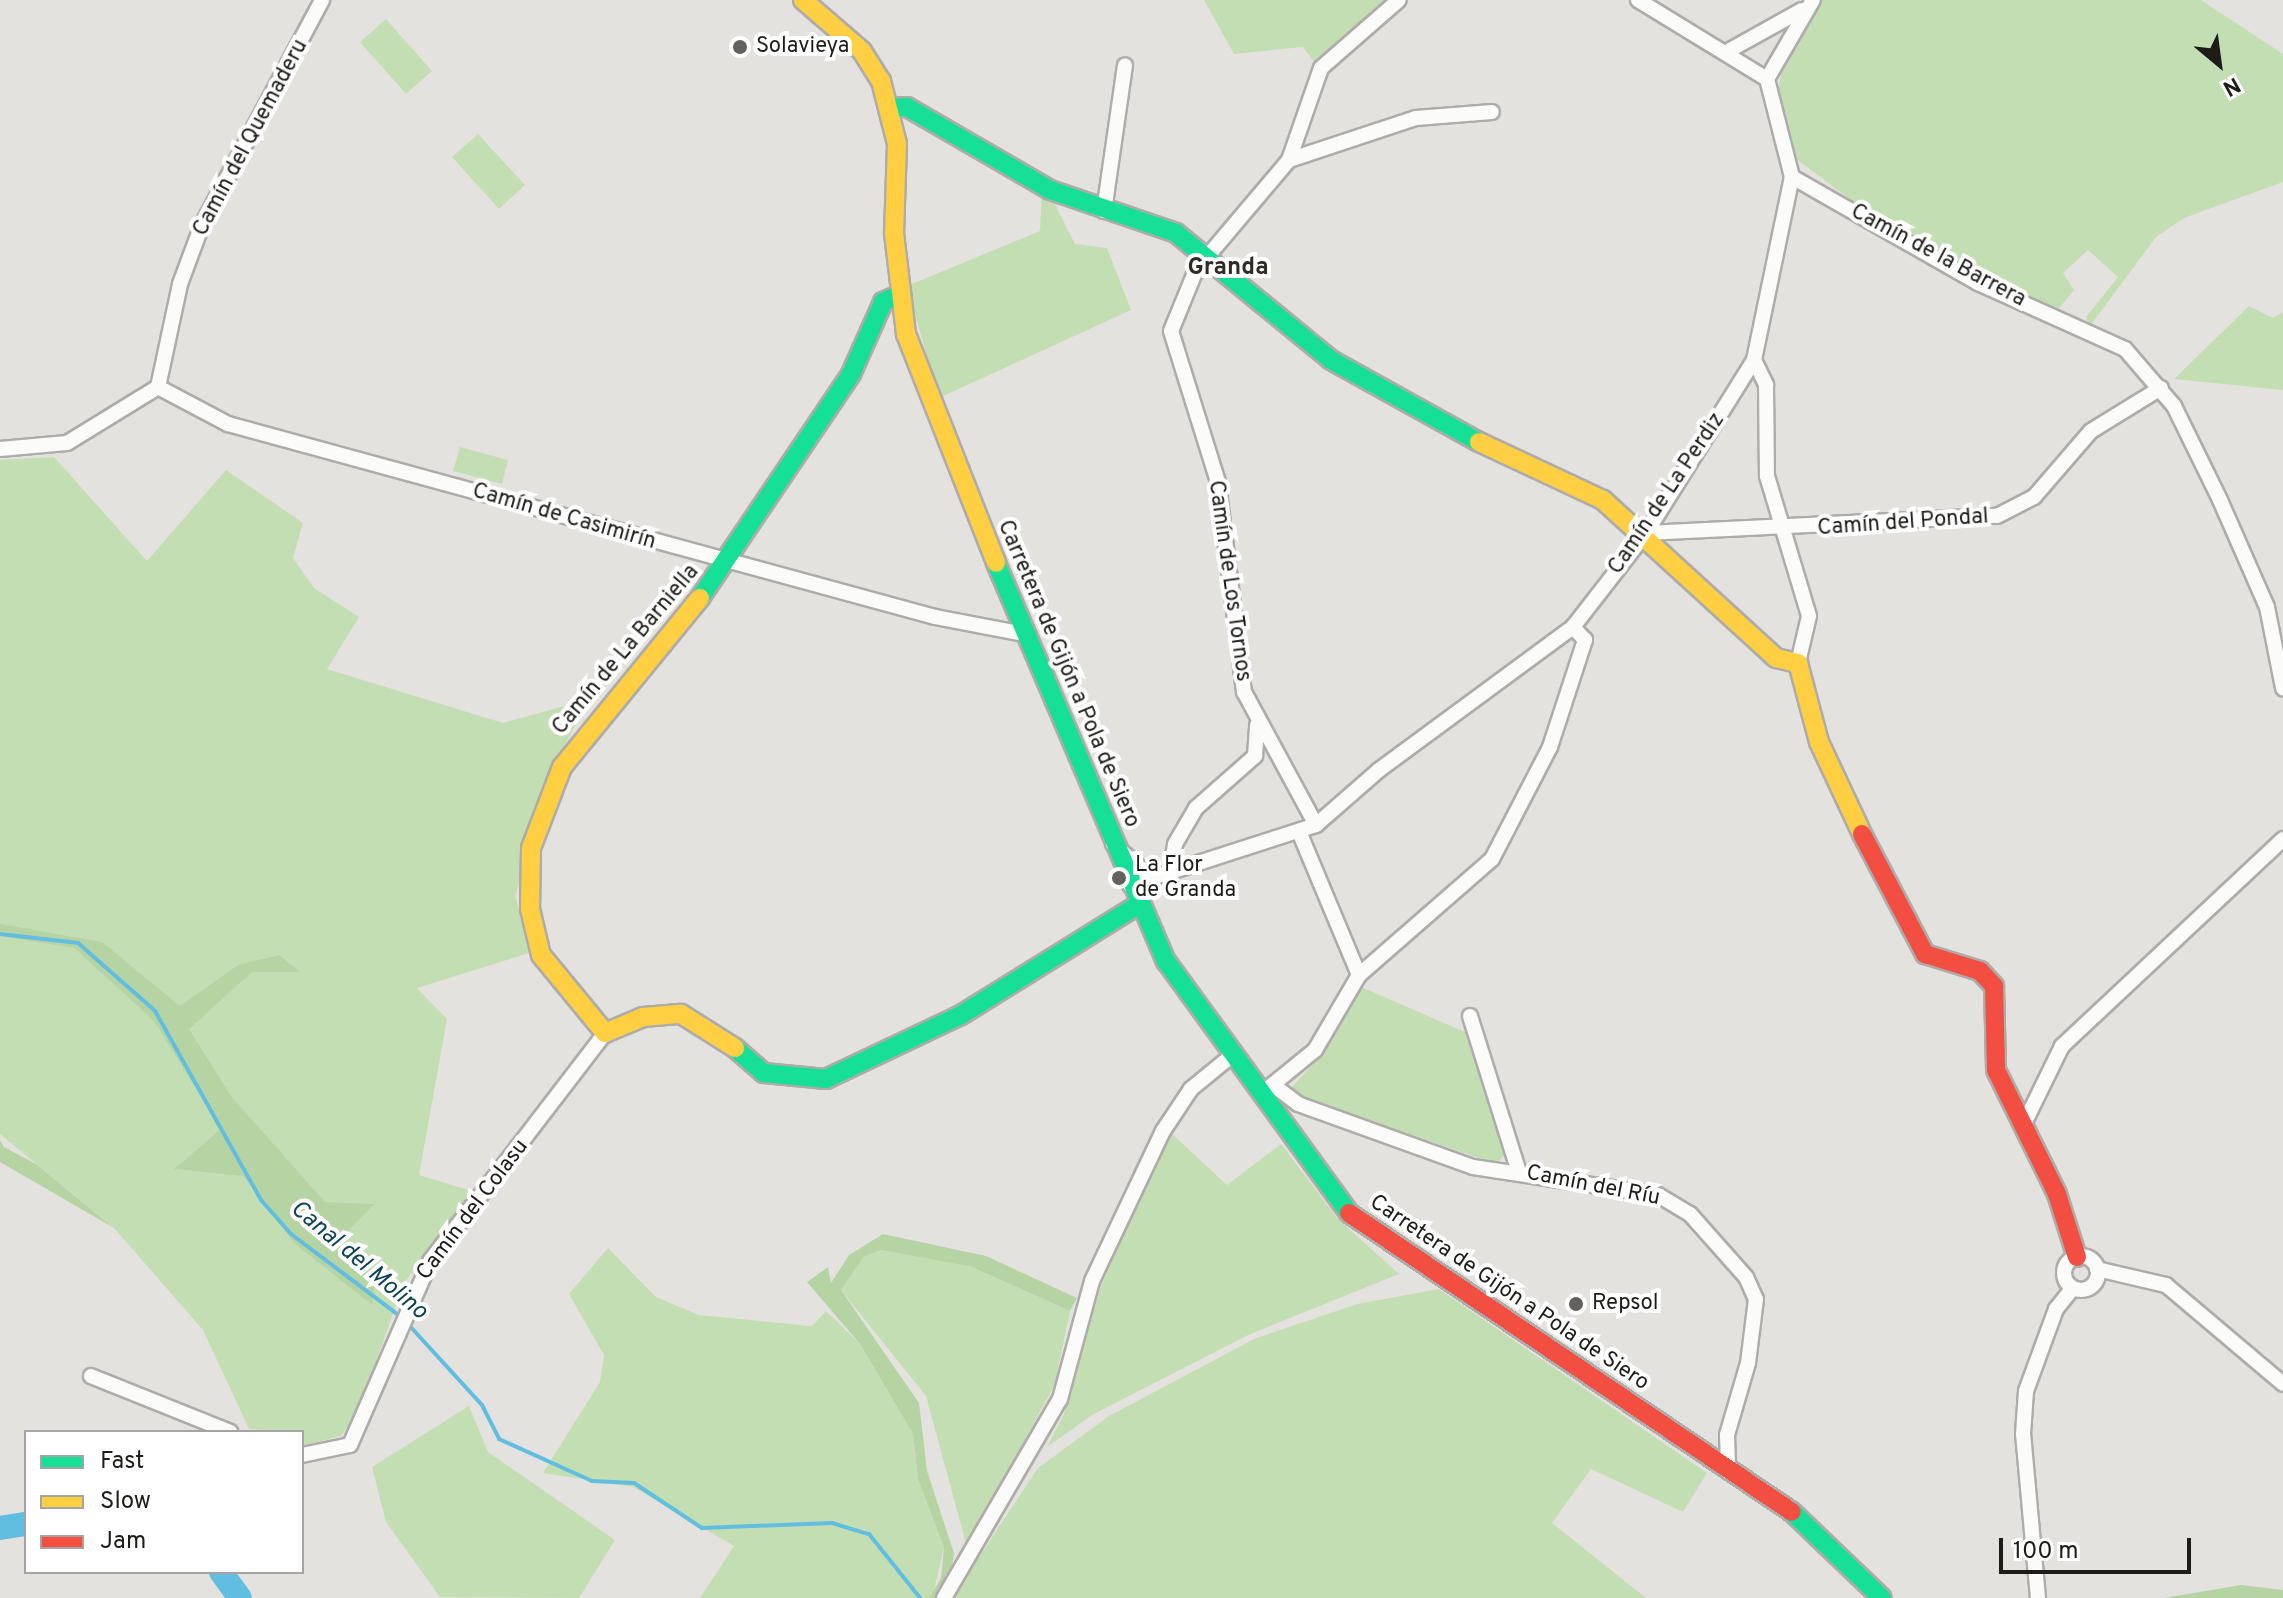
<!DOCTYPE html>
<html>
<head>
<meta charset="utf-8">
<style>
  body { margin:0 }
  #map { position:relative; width:2283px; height:1598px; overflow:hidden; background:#e4e2de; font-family:Overpass,sans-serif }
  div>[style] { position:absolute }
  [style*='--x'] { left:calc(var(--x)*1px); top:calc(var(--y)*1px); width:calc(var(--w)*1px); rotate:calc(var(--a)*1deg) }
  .green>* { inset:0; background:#c4deb4 }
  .forest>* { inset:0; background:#b6d4a3 }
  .stream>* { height:4px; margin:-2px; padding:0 2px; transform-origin:2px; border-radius:2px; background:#62bee0 }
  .river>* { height:24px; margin:-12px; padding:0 12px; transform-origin:12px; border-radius:12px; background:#62bee0 }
  .roads { filter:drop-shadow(2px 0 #aeaca9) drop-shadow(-2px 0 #aeaca9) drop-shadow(0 2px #aeaca9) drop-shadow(0 -2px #aeaca9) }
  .street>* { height:14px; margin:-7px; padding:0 7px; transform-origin:7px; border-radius:7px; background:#fbfbfa }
  .street>.ring { margin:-7px; padding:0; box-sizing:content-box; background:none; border:14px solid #fbfbfa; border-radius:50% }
  .fast>* { height:18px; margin:-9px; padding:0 9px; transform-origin:9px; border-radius:9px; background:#16e098 }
  .slow>* { height:18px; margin:-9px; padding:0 9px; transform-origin:9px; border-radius:9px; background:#ffcf43 }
  .jam>* { height:18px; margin:-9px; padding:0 9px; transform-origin:9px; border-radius:9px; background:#f24e42 }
  .dots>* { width:22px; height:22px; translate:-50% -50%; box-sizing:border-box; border:4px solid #fff; border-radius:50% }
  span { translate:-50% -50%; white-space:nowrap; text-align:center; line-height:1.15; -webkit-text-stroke:8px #fff; paint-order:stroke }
  .poi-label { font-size:22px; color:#1d1c19 }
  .left { translate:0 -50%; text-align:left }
  .street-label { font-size:22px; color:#1d1c19 }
  .neighbourhood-label { font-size:24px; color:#2e2b25; font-weight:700 }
  .water-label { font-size:24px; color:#0c4256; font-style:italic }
  .legend { position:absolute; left:24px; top:1430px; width:280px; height:144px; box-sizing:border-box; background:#fff; border:2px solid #a5a4a3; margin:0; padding:10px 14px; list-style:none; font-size:24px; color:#1d1c19 }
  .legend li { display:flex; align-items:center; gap:16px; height:40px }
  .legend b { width:40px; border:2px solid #a5a4a3 }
  .north { position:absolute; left:2179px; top:24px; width:80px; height:80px; -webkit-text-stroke:6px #fff; paint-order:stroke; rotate:151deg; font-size:22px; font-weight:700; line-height:32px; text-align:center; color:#1d1c19 }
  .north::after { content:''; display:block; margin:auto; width:28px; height:36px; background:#1d1c19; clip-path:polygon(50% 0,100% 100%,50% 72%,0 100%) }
  .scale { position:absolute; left:1999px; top:1538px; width:192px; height:36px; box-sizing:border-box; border:4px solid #1d1c19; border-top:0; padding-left:10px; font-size:24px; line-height:28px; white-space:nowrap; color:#1d1c19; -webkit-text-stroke:6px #fff; paint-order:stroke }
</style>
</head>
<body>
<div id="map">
  <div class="green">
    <i style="clip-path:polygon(1204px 0,1388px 0,1315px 63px,1303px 47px,1234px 54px)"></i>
    <i style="clip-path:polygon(1822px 0,2201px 0,2283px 54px,2283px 182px,2184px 218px,2156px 237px,2090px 326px,2086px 317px,2118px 277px,2088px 250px,2063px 273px,2074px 290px,2056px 312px,1864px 210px,1795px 158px,1778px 91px,1783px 63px)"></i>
    <i style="clip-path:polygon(386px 19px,432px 71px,406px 94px,360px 42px)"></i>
    <i style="clip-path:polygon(478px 134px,525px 185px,499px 209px,452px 157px)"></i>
    <i style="clip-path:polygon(1042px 193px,1051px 196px,1075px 244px,1107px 248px,1131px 310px,939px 398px,907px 286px,1040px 231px)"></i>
    <i style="clip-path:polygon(2249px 306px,2273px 318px,2283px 312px,2283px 390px,2174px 379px)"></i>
    <i style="clip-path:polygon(460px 447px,508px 460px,502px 484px,453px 471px)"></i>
    <i style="clip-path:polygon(54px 457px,147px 561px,226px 470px,303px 523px,293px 558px,314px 588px,359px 617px,327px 669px,503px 723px,590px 699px,558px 757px,515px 896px,532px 952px,417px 988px,447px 1019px,419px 1175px,475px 1192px,404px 1283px,358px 1412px,341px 1436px,302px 1446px,302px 1432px,249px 1429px,203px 1330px,114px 1228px,0 1134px,0 460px)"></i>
    <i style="clip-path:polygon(1361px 987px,1465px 1032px,1506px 1153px,1496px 1164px,1287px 1092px,1322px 1055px)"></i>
    <i style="clip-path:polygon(1170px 1132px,1227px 1185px,1281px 1144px,1338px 1219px,1399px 1274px,1248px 1335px,1092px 1415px,1047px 1447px,1064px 1414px,1101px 1286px)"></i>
    <i style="clip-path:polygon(608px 1248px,656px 1297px,699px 1315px,812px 1326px,826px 1311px,860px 1344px,913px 1434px,918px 1479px,944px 1548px,932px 1598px,700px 1598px,734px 1546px,633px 1487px,543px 1473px,600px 1382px,604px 1355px,569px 1294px)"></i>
    <i style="clip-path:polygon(881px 1250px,972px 1267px,1070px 1311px,1055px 1384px,967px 1547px,926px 1396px,841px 1290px,864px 1255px)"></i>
    <i style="clip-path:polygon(1439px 1289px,1707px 1473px,1683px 1512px,1591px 1469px,1552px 1523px,1646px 1598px,952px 1598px,1038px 1468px,1109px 1416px,1254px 1339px,1357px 1304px)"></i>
    <i style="clip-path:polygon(469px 1406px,488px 1452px,615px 1540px,579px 1598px,440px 1597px,386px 1522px,372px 1467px)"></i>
  </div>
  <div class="forest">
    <i style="clip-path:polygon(0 924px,102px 942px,180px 1006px,238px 965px,279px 955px,300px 972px,252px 972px,189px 1029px,231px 1096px,325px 1202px,374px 1204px,331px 1248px,377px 1268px,372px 1305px,294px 1243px,243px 1176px,174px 1169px,221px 1129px,154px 1021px,74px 948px,0 936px)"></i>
    <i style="clip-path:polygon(0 1140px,4px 1147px,36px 1164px,114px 1228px,0 1162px)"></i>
    <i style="clip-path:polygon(883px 1234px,986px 1256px,1077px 1298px,1070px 1311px,972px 1267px,881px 1250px,864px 1256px,841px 1290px,919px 1403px,927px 1471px,954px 1553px,948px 1598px,929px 1598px,941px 1578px,944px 1548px,918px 1479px,913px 1434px,860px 1344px,807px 1282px,828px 1267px,831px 1283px,849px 1255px)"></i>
    <i style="clip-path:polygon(2241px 1585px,2283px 1590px,2283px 1598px,2164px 1598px)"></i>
  </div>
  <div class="stream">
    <i style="--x:0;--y:934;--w:79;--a:6.6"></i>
    <i style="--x:78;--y:943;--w:103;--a:41.4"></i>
    <i style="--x:155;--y:1011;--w:217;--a:60.7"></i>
    <i style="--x:261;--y:1200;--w:45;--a:48.6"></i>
    <i style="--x:291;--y:1234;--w:138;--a:37"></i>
    <i style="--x:407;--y:1323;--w:111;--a:47.6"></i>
    <i style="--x:482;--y:1405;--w:38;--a:63"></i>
    <i style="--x:499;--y:1439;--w:102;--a:24.3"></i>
    <i style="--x:592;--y:1481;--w:42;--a:2.7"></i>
    <i style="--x:634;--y:1483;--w:82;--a:33.5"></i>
    <i style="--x:702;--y:1528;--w:130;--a:-2.2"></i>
    <i style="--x:832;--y:1523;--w:39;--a:17"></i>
    <i style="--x:869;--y:1534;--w:82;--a:51.4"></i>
  </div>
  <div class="river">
    <i style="--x:0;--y:1528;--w:26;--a:-9"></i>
    <i style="--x:221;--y:1572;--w:32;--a:54"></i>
  </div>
  <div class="roads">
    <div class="street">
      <i style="--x:1638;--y:0;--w:151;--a:31.5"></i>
      <i style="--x:1730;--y:50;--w:82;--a:-29.1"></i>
      <i style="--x:1289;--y:160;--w:134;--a:-18.3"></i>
      <i style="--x:1416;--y:118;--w:76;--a:-4.5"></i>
      <i style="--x:1792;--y:177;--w:214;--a:29.7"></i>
      <i style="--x:1978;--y:283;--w:161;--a:24.2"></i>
      <i style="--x:2125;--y:349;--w:75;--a:49.3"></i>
      <i style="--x:2174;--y:406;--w:105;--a:63.9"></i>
      <i style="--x:2220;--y:500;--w:117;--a:66.3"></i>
      <i style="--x:2267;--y:607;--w:83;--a:78.8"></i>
      <i style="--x:1104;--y:211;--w:147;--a:-81.8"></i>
      <i style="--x:1754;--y:360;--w:28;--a:64"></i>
      <i style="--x:1766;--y:385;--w:91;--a:89.4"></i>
      <i style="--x:1767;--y:476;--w:146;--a:73.3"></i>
      <i style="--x:1809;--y:616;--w:48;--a:103.2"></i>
      <i style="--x:158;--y:387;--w:79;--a:27.9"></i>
      <i style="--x:228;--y:424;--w:733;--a:15.27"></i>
      <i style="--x:935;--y:617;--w:91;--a:10.8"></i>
      <i style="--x:0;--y:449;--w:67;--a:-5.1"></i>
      <i style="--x:67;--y:443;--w:107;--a:-31.6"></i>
      <i style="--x:158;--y:387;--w:105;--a:-77.9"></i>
      <i style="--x:180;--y:284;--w:63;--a:-69.6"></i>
      <i style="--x:202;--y:225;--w:255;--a:-61.9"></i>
      <i style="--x:1646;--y:533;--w:351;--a:-2.8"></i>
      <i style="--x:1997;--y:516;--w:42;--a:-27.2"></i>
      <i style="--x:2034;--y:497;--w:87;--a:-49.2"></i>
      <i style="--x:2091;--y:431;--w:82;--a:-31.6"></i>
      <i style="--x:1316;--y:825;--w:151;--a:-118.4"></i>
      <i style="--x:1244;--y:692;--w:212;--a:-97.1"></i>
      <i style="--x:1218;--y:482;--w:158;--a:-107.3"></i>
      <i style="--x:1171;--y:331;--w:66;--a:-67.7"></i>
      <i style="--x:1196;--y:270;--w:144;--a:-49.8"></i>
      <i style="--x:1289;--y:160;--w:97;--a:-70.8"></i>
      <i style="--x:1321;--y:68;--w:103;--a:-41.1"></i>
      <i style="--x:1300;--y:834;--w:153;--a:67.3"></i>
      <i style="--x:1113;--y:844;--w:52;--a:41.1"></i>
      <i style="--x:1170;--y:873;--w:29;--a:-80"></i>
      <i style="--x:1175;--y:844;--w:42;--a:-59.7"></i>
      <i style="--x:1196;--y:808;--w:79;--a:-41.4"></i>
      <i style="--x:1255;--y:756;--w:31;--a:-86"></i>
      <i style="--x:1130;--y:885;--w:195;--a:-17.9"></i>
      <i style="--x:1316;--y:825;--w:84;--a:-41.1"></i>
      <i style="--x:1379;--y:770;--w:241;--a:-36.4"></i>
      <i style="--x:1573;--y:627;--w:119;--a:-52.2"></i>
      <i style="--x:1646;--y:533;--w:204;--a:-58"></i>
      <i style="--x:1754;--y:360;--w:187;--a:-78.3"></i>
      <i style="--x:1792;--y:177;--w:101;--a:-104.3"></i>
      <i style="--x:1767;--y:79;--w:91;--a:-59.8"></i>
      <i style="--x:1470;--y:1016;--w:164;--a:72.6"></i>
      <i style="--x:1273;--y:1085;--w:31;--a:37"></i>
      <i style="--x:1298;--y:1104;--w:186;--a:19.8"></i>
      <i style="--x:1473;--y:1167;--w:187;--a:8.6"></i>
      <i style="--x:1658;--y:1195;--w:37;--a:31"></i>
      <i style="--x:1690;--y:1214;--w:84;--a:48.4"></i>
      <i style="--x:1746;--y:1277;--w:24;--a:66"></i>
      <i style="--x:1756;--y:1299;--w:64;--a:97.1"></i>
      <i style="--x:1748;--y:1363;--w:75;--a:106.3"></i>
      <i style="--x:1727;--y:1435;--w:37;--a:88"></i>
      <i style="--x:1266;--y:1090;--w:63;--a:-39.2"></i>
      <i style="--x:1315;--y:1050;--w:87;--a:-59.6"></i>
      <i style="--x:1359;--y:975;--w:176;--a:-41.1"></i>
      <i style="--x:1492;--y:859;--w:126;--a:-62.6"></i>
      <i style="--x:1550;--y:747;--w:113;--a:-71.9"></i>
      <i style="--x:1585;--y:640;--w:18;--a:-133"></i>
      <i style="--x:2023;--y:1126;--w:89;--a:-64"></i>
      <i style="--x:2062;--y:1046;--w:303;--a:-43.1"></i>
      <i class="ring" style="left:2064px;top:1256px;width:20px;height:20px"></i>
      <i style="--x:2097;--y:1269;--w:71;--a:13.1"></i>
      <i style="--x:2166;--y:1285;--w:153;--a:40.2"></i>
      <i style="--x:91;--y:1376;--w:150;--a:21.9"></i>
      <i style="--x:302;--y:1455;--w:49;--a:-11.8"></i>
      <i style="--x:350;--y:1445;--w:202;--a:-66.4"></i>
      <i style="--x:431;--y:1260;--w:286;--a:-52.5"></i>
      <i style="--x:944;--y:1598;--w:230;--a:-59.8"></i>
      <i style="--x:1060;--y:1399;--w:122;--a:-74.8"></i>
      <i style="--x:1092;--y:1281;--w:166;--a:-64.7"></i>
      <i style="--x:1163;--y:1131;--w:50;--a:-56.3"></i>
      <i style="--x:1191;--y:1089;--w:50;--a:-39.4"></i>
      <i style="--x:2038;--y:1598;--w:165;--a:-95.2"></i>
      <i style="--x:2023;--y:1434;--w:43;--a:-86"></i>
      <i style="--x:2026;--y:1391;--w:87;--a:-69.9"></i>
      <i style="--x:2056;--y:1309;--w:27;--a:-51"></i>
    </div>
    <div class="fast">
      <i style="--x:890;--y:108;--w:17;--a:-3"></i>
      <i style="--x:907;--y:107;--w:165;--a:30.1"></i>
      <i style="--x:1050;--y:190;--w:133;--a:18.8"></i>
      <i style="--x:1176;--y:233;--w:200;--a:39.3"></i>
      <i style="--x:1331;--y:360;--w:169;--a:29"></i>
      <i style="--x:996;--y:563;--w:433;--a:66.9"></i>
      <i style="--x:1166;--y:961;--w:311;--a:54"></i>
      <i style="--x:700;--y:598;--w:270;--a:-56"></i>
      <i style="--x:851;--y:374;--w:79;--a:-66"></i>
      <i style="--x:883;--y:302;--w:20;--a:-24"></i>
      <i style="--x:735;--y:1048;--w:38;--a:41"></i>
      <i style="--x:764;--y:1073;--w:62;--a:5.5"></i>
      <i style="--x:826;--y:1079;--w:149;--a:-25.4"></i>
      <i style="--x:961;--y:1015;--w:210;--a:-31.9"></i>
      <i style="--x:1792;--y:1512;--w:124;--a:43.7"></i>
    </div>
    <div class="slow">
      <i style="--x:803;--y:0;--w:78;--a:40.8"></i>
      <i style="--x:862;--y:51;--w:36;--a:58"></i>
      <i style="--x:881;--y:81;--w:65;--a:75.7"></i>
      <i style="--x:897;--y:144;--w:89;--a:91.9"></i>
      <i style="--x:894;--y:233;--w:102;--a:83.2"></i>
      <i style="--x:906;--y:334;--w:246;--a:68.5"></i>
      <i style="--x:1479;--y:442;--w:137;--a:25.1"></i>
      <i style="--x:1603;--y:500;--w:234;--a:42.4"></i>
      <i style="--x:1776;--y:658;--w:23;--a:13"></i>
      <i style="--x:1798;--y:663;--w:82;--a:75.1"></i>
      <i style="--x:1819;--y:742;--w:102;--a:64.9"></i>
      <i style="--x:700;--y:598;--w:218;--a:129.2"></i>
      <i style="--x:562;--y:767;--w:87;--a:110.9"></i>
      <i style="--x:531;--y:848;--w:61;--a:90.9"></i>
      <i style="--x:530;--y:909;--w:47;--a:76.6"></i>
      <i style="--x:541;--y:955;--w:101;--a:50.6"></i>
      <i style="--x:605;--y:1033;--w:41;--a:-22.8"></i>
      <i style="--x:643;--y:1017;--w:38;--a:-5"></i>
      <i style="--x:681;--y:1014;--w:64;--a:32.2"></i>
    </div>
    <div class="jam">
      <i style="--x:1862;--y:834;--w:136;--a:62.3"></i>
      <i style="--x:1925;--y:954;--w:58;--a:17.2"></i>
      <i style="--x:1980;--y:971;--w:21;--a:47"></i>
      <i style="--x:1994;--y:986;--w:84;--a:88.6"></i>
      <i style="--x:1996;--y:1070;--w:138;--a:63.8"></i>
      <i style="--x:2057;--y:1194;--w:66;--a:72.4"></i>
      <i style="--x:1349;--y:1213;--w:534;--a:34.02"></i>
    </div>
  </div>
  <div class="dots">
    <i style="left:740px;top:47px;background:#63615e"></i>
    <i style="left:1119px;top:878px;background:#63615e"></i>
    <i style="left:1576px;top:1304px;background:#63615e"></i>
  </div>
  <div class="poi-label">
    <span class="left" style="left:756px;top:47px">Solavieya</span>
    <span class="left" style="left:1135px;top:878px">La Flor<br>de Granda</span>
    <span class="left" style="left:1592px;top:1304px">Repsol</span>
  </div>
  <div class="street-label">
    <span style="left:251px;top:138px;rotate:-62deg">Camín del Quemaderu</span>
    <span style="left:1938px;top:256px;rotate:28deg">Camín de la Barrera</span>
    <span style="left:1667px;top:494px;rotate:-56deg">Camín de La Perdiz</span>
    <span style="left:564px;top:517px;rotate:16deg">Camín de Casimirín</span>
    <span style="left:1903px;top:523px;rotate:-4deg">Camín del Pondal</span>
    <span style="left:1229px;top:581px;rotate:82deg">Camín de Los Tornos</span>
    <span style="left:626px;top:650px;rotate:-50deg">Camín de La Barniella</span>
    <span style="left:1068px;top:674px;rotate:67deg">Carretera de Gijón a Pola de Siero</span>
    <span style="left:1593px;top:1186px;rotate:11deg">Camín del Ríu</span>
    <span style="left:473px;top:1210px;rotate:-53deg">Camín del Colasu</span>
    <span style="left:1509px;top:1293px;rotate:34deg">Carretera de Gijón a Pola de Siero</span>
  </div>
  <div class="neighbourhood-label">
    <span style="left:1228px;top:269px">Granda</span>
  </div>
  <div class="water-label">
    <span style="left:358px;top:1261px;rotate:40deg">Canal del Molino</span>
  </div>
  <ul class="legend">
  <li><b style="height:10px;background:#16e098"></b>Fast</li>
  <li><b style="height:10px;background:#ffcf43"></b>Slow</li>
  <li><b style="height:10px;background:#f24e42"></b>Jam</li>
  </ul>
  <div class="north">N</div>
  <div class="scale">100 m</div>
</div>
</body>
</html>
